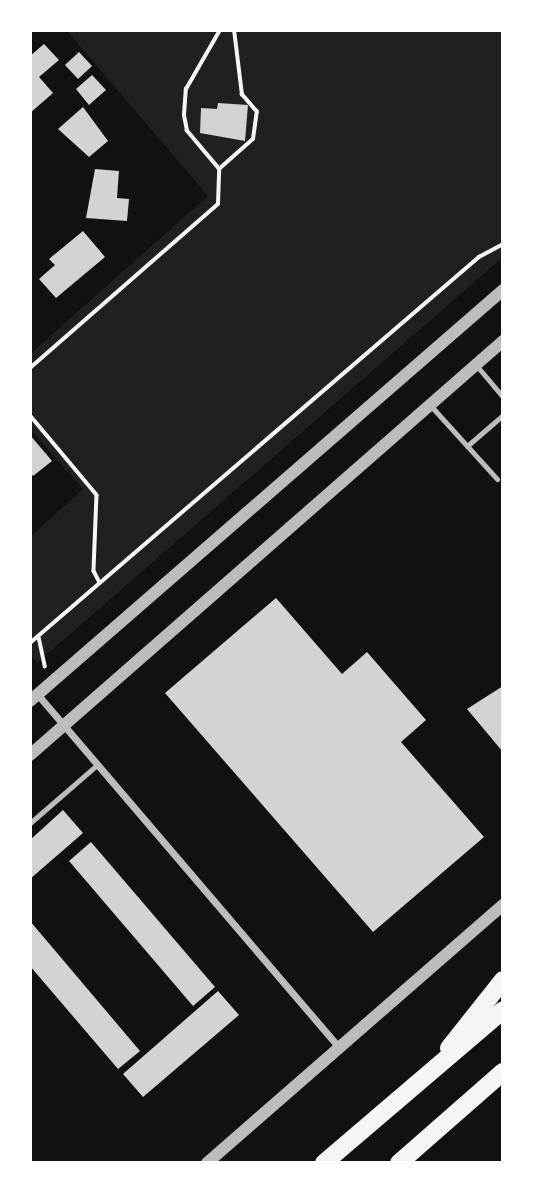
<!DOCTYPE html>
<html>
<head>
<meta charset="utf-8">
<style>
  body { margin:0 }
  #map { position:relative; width:533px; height:1193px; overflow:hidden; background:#111; font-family:Karla,sans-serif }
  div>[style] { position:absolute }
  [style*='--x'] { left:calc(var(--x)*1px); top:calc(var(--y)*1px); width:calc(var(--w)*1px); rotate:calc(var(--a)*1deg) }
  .green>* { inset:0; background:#202020 }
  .building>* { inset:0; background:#d3d3d3 }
  .path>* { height:3.5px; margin:-1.75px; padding:0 1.75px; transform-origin:1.75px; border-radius:1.75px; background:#f5f5f5 }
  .service>* { height:5px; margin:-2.5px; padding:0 2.5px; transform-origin:2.5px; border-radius:2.5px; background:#bcbcbc }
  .minor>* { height:7px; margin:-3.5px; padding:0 3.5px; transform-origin:3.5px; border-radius:3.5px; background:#bcbcbc }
  .tertiary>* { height:12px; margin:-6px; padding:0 6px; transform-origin:6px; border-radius:6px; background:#bcbcbc }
  .motorway>* { height:18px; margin:-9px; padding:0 9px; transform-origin:9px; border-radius:9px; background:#f5f5f5 }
  span { translate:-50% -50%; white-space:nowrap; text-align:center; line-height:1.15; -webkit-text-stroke:5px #fff; paint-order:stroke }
  .frame { position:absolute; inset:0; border:32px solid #fff; pointer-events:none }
</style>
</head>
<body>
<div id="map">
  <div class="green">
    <i style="clip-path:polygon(66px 30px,503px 30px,503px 257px,37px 663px,30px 654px,30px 537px,83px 489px,30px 429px,30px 354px,208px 196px)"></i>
  </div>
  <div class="building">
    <i style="clip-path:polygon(44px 44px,59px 60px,39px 77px,53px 93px,30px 113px,30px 56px)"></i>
    <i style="clip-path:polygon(79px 52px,92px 66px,78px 79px,65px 65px)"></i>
    <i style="clip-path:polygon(92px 75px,106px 90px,89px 105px,76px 89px)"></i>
    <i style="clip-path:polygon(218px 103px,248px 105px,245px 141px,200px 133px,201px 108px,217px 109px)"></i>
    <i style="clip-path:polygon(83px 107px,108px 141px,89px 157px,58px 129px)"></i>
    <i style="clip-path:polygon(95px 169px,119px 171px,117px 198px,129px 199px,127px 221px,86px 218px)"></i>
    <i style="clip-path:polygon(83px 231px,105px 257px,56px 298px,39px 279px,55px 265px,49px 259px)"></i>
    <i style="clip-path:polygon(30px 435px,52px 461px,33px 476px,30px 472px)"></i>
    <i style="clip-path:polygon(276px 598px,342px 674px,367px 652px,426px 720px,401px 742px,484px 837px,373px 932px,165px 693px)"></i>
    <i style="clip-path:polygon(503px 686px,503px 752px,467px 709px)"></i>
    <i style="clip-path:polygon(63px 810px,83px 833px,30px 879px,30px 840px)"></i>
    <i style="clip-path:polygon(91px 842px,215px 987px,193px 1006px,69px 861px)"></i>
    <i style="clip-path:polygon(30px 921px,140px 1051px,118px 1069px,30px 966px)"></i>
    <i style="clip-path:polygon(218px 991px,239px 1015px,143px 1097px,123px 1074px)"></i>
  </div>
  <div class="path">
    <i style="--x:219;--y:169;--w:45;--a:-41.4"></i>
    <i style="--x:253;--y:139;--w:27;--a:-82"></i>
    <i style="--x:257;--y:112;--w:23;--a:-131"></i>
    <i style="--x:242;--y:95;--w:65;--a:-97"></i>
    <i style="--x:30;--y:368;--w:249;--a:-41.1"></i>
    <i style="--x:218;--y:204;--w:35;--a:-88"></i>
    <i style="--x:219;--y:169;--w:50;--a:-130.1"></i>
    <i style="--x:187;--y:131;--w:16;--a:-101"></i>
    <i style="--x:184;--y:115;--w:26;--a:-86"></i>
    <i style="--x:186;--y:89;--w:68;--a:-60"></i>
    <i style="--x:30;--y:415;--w:104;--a:50.1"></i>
    <i style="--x:97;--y:495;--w:76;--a:92.3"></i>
    <i style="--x:94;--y:571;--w:11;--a:63"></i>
    <i style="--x:39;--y:637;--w:30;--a:78"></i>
    <i style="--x:30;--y:643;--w:592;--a:-40.69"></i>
    <i style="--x:479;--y:257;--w:27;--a:-28"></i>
  </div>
  <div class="service">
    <i style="--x:476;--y:365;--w:42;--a:49.8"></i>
    <i style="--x:430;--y:405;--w:100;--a:47.8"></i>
    <i style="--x:467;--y:446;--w:48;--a:-40.7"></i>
    <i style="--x:30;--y:823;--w:89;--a:-40.9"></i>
  </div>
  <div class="minor">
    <i style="--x:38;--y:695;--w:464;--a:49.5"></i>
  </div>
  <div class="tertiary">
    <i style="--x:30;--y:701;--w:627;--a:-40.99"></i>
    <i style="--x:30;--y:755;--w:629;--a:-41.19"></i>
    <i style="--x:207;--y:1163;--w:393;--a:-41.1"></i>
  </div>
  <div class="motorway">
    <i style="--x:449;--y:1048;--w:87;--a:-51.5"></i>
    <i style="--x:324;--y:1163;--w:235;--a:-40.5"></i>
    <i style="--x:399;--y:1163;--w:138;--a:-41.2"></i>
  </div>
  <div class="frame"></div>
</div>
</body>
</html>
